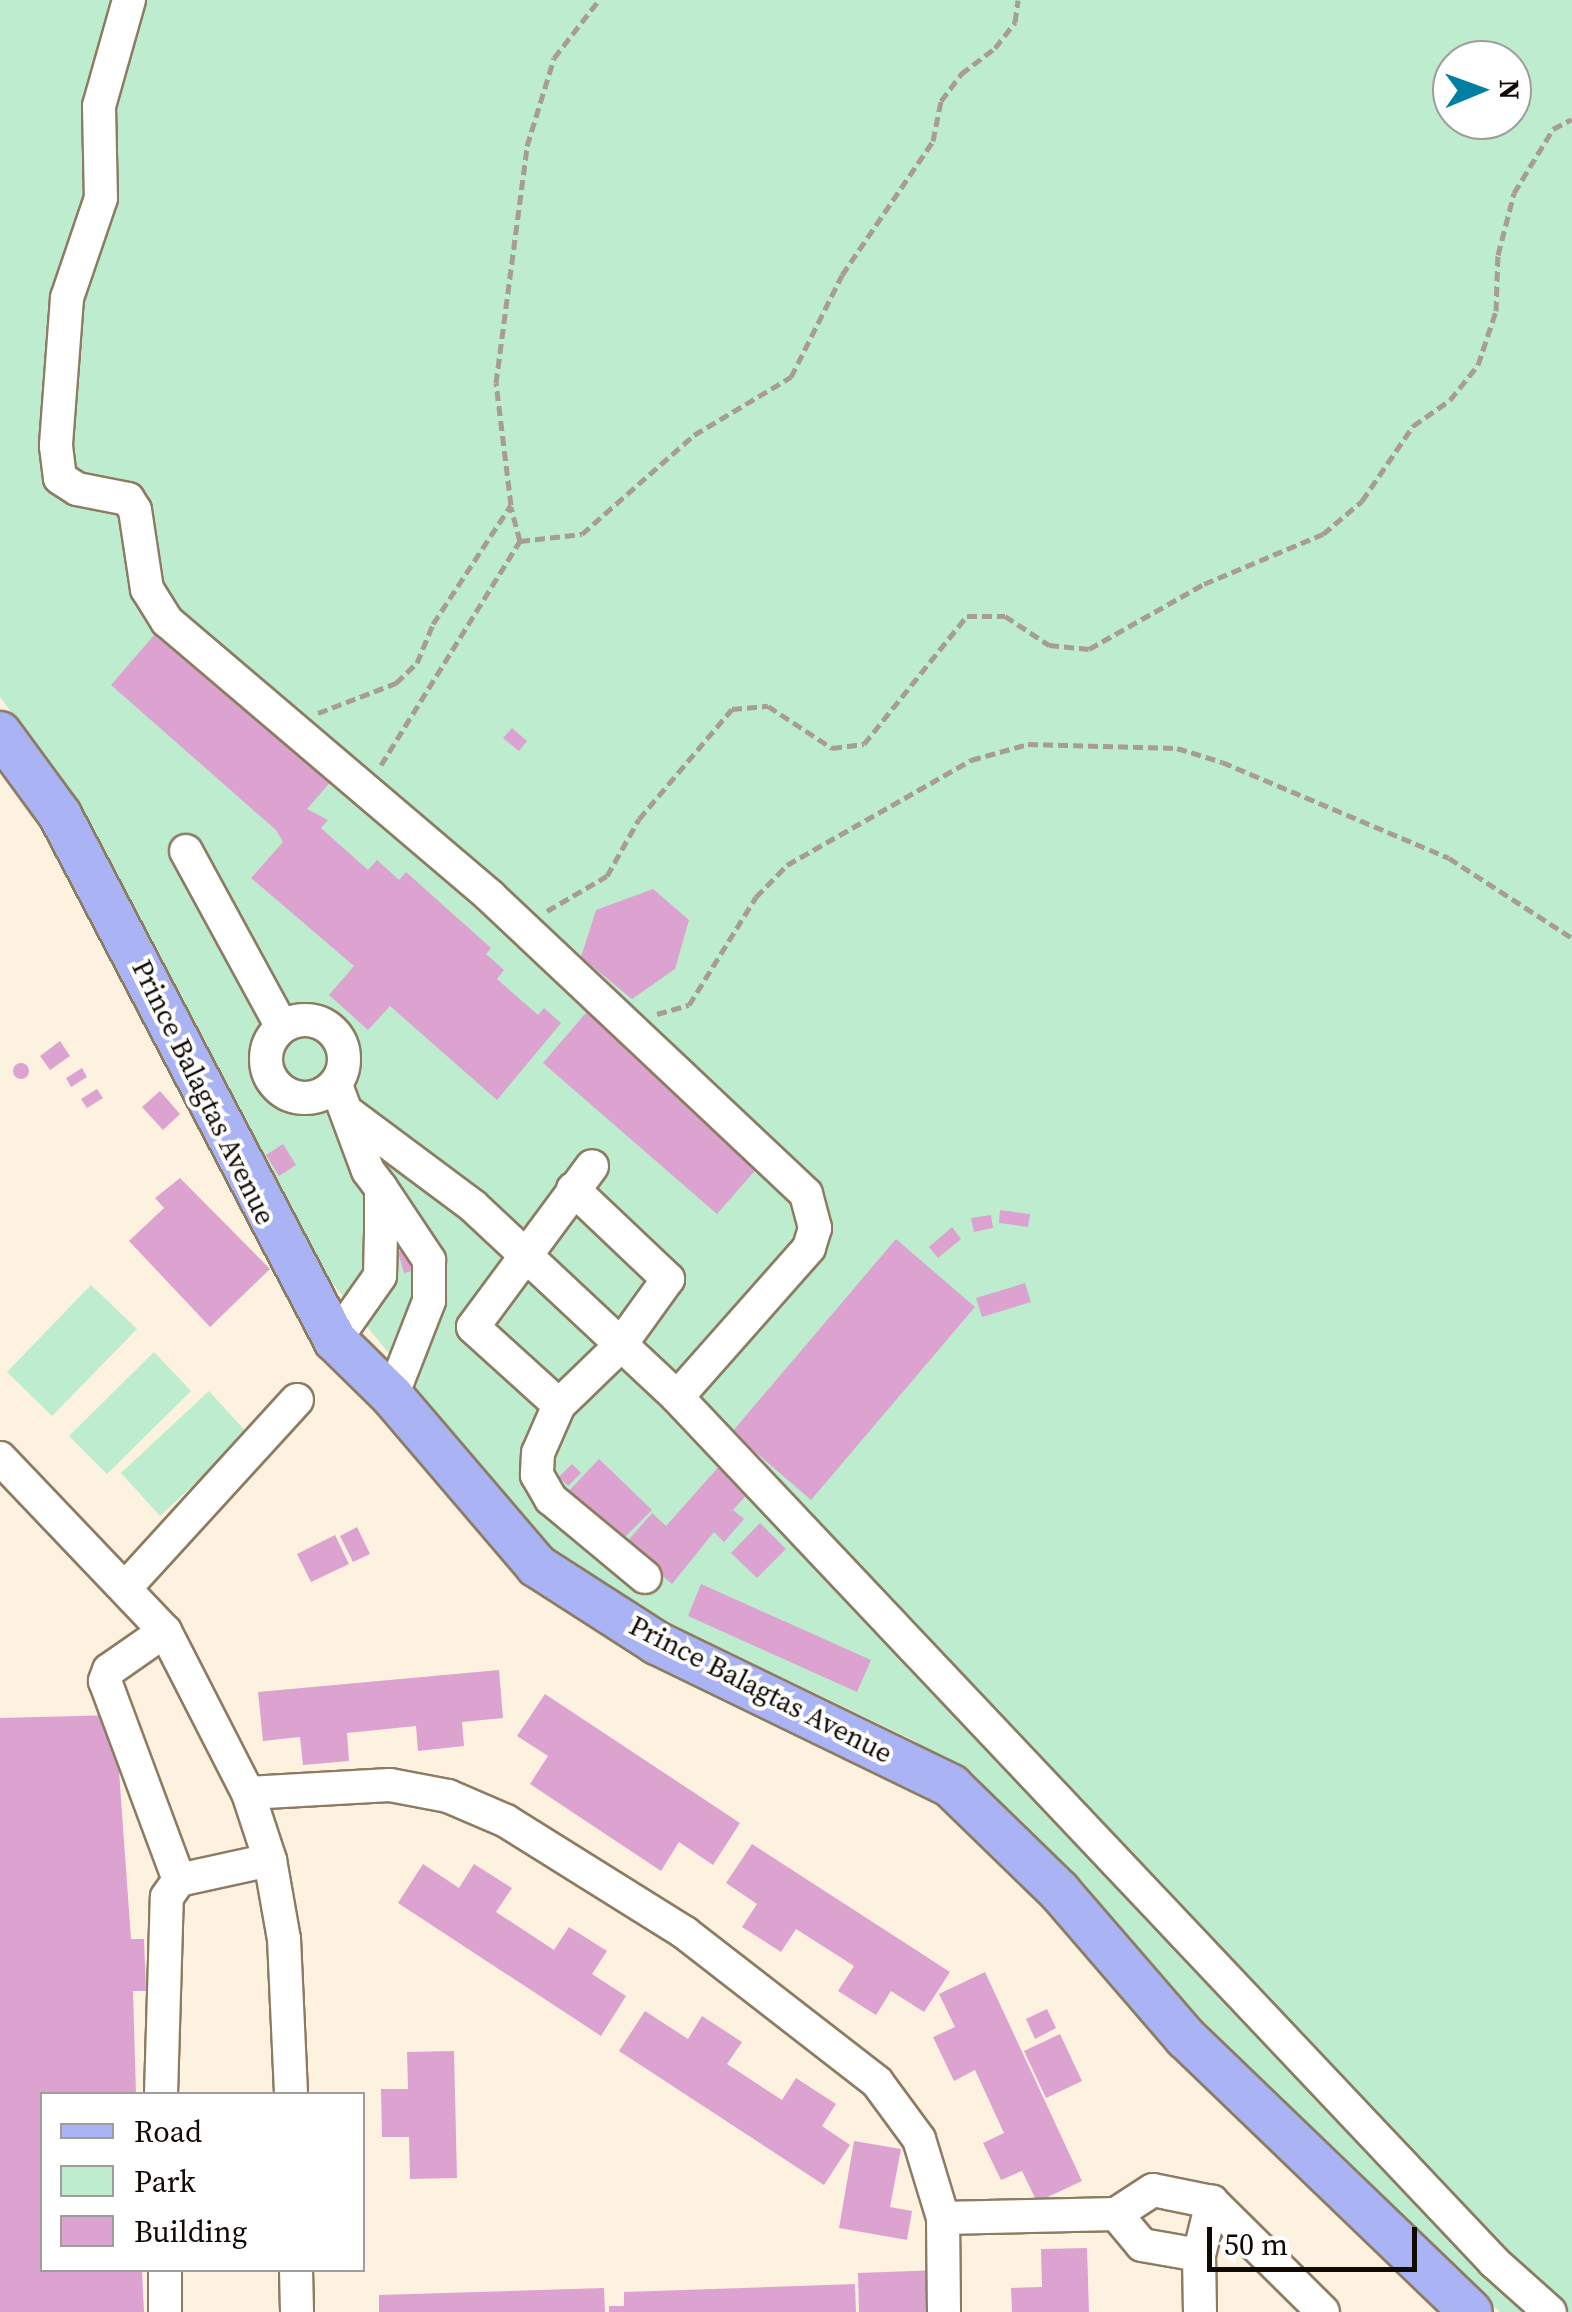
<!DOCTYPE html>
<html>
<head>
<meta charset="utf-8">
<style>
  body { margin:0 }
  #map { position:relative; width:1572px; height:2312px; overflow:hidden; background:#fdf1e0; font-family:"Source Serif 4",serif }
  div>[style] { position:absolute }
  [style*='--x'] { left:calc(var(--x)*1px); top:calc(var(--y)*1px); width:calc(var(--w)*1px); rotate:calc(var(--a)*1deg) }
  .green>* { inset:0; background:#bdecce }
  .building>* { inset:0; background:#dca3d1 }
  .round { border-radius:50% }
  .path>* { height:5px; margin-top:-2.5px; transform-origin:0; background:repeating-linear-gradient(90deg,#a79d90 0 10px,transparent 0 15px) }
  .roads { filter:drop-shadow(2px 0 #8d7c62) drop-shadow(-2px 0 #8d7c62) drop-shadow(0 2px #8d7c62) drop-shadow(0 -2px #8d7c62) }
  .minor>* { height:32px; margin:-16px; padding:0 16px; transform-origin:16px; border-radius:16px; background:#fff }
  .minor>.ring { margin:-16px; padding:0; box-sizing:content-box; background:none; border:32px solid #fff; border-radius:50% }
  .major>* { height:42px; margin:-21px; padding:0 21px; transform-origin:21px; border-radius:21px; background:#aab3f4 }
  span { translate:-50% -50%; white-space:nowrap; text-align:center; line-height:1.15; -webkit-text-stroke:8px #fff; paint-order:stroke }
  .street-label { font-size:28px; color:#100a03 }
  .legend { position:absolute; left:40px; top:2092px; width:325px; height:180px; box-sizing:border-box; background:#fff; border:2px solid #9f9d9a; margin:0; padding:12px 18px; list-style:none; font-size:30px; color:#100a03 }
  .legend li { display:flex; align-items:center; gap:20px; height:50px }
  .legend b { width:50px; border:2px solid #9f9d9a }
  .north { position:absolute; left:1432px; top:40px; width:100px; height:100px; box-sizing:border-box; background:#fff; border:2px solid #9f9d9a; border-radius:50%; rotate:89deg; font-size:28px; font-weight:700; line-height:40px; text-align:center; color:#100a03 }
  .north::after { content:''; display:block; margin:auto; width:35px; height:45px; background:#007ea4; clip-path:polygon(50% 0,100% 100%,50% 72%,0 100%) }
  .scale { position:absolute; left:1207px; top:2227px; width:210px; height:45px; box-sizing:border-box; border:5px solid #100a03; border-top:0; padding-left:12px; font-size:30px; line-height:35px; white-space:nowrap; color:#100a03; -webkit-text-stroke:8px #fff; paint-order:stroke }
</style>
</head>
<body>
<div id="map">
  <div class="green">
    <i style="clip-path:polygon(evenodd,0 0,1572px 0,1572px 2312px,1500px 2312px,1306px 2129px,1022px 1830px,915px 1741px,653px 1615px,544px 1547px,329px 1279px,285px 1209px,80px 804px,0 697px,0 0,1452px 60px,1512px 60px,1512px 120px,1452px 120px,1452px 60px)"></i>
    <i style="clip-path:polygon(91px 1285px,137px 1329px,52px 1416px,7px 1372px)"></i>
    <i style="clip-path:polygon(154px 1352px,191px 1391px,107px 1474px,69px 1436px)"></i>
    <i style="clip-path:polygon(209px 1391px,248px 1434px,160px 1516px,121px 1473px)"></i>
  </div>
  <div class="building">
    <i style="clip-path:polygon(161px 627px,333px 779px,307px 809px,328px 820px,321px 828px,368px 870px,377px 860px,399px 880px,406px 872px,491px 948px,486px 954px,504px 970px,497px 979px,538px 1015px,544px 1008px,561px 1023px,497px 1100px,390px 1006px,368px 1030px,329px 995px,354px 966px,251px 878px,283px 842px,276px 830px,111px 685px)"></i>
    <i style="clip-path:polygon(512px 728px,527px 741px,519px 751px,503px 738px)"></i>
    <i style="clip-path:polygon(653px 889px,689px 920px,675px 969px,632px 999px,581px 957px,596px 910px)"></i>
    <i style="clip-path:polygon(591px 1007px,765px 1159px,717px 1214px,543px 1063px)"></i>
    <i style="clip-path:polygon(60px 1041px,70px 1056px,50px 1070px,40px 1056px)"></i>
    <i class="round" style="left:13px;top:1063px;width:16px;height:16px"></i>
    <i style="clip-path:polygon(82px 1068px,87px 1077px,71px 1087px,66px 1078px)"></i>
    <i style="clip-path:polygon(97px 1089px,103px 1098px,87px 1108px,81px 1099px)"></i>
    <i style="clip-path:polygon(160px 1091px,180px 1114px,163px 1130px,142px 1107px)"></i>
    <i style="clip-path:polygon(283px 1144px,296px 1165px,279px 1176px,266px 1155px)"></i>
    <i style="clip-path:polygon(180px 1178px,270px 1269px,210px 1327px,129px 1241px,164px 1208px,155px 1198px)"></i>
    <i style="clip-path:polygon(1000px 1210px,1030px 1214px,1028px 1227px,999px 1223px)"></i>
    <i style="clip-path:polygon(991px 1215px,993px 1228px,974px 1232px,971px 1218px)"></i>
    <i style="clip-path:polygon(952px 1227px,961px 1239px,938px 1258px,929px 1247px)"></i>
    <i style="clip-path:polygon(896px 1239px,975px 1307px,811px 1500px,732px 1432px)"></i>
    <i style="clip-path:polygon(418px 1247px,424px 1268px,404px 1273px,398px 1252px)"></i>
    <i style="clip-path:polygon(1025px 1283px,1031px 1302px,982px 1317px,976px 1298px)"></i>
    <i style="clip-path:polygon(599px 1459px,652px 1510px,618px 1544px,566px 1494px)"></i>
    <i style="clip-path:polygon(722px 1463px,752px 1489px,733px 1510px,744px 1519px,724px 1542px,714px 1532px,672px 1584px,625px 1544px,652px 1513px,666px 1526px)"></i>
    <i style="clip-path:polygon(572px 1464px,581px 1473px,568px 1486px,559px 1477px)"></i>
    <i style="clip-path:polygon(760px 1523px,786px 1549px,757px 1578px,731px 1553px)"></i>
    <i style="clip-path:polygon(357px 1527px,370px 1554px,353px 1562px,340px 1536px)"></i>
    <i style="clip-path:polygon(335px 1535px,349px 1564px,311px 1582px,297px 1554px)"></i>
    <i style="clip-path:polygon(701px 1584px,871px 1660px,857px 1692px,688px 1616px)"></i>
    <i style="clip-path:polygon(499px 1670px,503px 1718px,462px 1722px,464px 1746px,418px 1751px,416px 1726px,347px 1733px,349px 1761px,303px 1765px,300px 1737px,263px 1741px,258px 1692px)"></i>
    <i style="clip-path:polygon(545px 1694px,740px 1823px,713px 1865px,679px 1842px,661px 1871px,530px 1784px,548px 1756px,517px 1736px)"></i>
    <i style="clip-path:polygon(115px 1715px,131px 1939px,144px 1939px,146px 1991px,133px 1991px,136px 2094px,42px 2094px,42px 2270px,142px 2270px,144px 2312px,0 2312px,0 1718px)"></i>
    <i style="clip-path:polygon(752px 1844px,950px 1972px,924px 2012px,891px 1991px,876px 2015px,838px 1991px,854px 1966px,796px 1929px,781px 1952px,742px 1927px,757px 1904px,726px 1883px)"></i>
    <i style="clip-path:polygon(423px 1864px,459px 1888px,474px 1864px,512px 1888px,496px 1912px,554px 1950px,569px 1927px,607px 1951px,592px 1974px,626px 1996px,601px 2036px,398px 1903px)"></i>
    <i style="clip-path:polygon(985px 1972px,1082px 2181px,1037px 2202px,1022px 2171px,1001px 2180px,983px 2143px,1004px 2133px,975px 2070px,954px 2081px,933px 2037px,955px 2027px,939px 1994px)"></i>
    <i style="clip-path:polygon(1047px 2009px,1056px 2028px,1035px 2039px,1026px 2019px)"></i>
    <i style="clip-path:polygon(645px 2011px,688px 2039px,702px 2016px,742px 2042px,727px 2064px,782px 2100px,796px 2078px,836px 2104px,822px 2126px,850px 2145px,824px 2185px,619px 2051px)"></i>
    <i style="clip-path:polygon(1060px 2034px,1082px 2081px,1046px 2098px,1024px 2051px)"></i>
    <i style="clip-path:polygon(454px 2051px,457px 2178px,410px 2179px,409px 2137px,382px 2137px,381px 2089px,408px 2089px,407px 2052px)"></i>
    <i style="clip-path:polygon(854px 2141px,901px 2149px,890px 2207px,912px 2211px,907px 2240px,839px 2228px)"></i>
    <i style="clip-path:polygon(1087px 2248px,1089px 2312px,1012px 2312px,1011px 2288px,1042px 2287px,1041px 2249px)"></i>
    <i style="clip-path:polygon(940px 2270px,941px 2312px,859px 2312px,858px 2273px)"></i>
    <i style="clip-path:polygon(855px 2284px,856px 2312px,609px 2312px,609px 2306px,624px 2306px,624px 2292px)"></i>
    <i style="clip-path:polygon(604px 2288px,605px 2312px,379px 2312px,379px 2295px)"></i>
  </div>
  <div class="path">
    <i style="--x:520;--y:541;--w:62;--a:-6.4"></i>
    <i style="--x:582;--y:534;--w:149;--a:-41.5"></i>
    <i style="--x:694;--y:435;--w:113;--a:-30.9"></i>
    <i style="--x:791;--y:377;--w:114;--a:-63.4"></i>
    <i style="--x:842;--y:275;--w:162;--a:-55.8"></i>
    <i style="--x:933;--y:141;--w:41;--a:-78.7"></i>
    <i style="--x:941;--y:101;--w:34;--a:-53"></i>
    <i style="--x:961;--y:74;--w:43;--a:-37.4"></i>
    <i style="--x:995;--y:48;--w:33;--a:-52"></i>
    <i style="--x:1015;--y:22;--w:22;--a:-82"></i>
    <i style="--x:318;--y:713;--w:84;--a:-21"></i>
    <i style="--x:396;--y:683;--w:29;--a:-44"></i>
    <i style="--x:417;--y:663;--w:42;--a:-67.7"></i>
    <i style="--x:433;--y:624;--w:142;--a:-56.8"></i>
    <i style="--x:511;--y:505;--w:123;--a:-97"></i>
    <i style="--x:496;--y:383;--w:239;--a:-82.5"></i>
    <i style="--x:527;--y:146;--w:92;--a:-72.9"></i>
    <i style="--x:554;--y:58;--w:73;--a:-52.2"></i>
    <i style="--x:381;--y:765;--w:264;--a:-58.2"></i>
    <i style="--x:520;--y:541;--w:35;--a:-105"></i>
    <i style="--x:547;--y:911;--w:69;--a:-30.3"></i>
    <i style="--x:607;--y:876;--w:65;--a:-60.7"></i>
    <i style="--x:639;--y:819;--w:144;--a:-49.8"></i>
    <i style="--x:732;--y:709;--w:36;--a:-5"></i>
    <i style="--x:768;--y:706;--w:77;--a:33.3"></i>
    <i style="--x:832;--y:748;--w:32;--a:-7"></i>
    <i style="--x:864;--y:744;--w:164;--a:-51.2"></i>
    <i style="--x:967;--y:616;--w:38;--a:0"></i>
    <i style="--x:1005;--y:616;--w:53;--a:33.4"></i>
    <i style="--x:1049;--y:645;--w:40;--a:5.7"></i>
    <i style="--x:1089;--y:649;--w:132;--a:-29.5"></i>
    <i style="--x:1204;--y:584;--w:129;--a:-22.8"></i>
    <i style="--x:1323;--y:534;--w:51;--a:-40.2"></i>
    <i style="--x:1362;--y:501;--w:91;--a:-55.8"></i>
    <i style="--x:1413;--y:426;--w:45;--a:-35.1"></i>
    <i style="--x:1450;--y:400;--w:45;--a:-51.3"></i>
    <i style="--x:1478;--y:365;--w:57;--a:-71.6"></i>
    <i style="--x:1496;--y:311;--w:56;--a:-88"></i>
    <i style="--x:1498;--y:255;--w:64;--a:-75.5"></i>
    <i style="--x:1514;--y:193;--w:75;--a:-58.6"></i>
    <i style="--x:1553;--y:129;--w:21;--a:-28"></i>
    <i style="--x:657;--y:1014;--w:33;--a:-16"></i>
    <i style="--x:689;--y:1005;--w:127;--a:-58.2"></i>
    <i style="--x:756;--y:897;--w:45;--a:-45.9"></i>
    <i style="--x:787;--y:865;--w:212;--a:-29.7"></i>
    <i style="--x:971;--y:760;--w:59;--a:-15.7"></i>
    <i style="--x:1028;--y:744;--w:149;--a:1.5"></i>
    <i style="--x:1177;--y:748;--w:47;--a:17.3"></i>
    <i style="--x:1222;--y:762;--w:246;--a:22.9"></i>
    <i style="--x:1449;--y:858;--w:147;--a:33"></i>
  </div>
  <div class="roads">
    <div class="minor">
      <i style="--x:129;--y:0;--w:110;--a:105.8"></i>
      <i style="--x:99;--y:106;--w:92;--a:88.8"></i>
      <i style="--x:101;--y:198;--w:106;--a:108.8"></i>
      <i style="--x:67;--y:298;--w:148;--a:94.3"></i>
      <i style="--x:56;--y:446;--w:32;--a:83"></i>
      <i style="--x:60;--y:478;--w:20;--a:33"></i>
      <i style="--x:77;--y:489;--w:52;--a:11.1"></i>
      <i style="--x:128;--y:499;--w:13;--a:58"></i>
      <i style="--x:135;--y:510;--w:80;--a:81.4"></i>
      <i style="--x:147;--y:589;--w:38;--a:58"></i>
      <i style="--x:167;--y:621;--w:424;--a:40.4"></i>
      <i style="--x:490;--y:896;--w:434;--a:43.3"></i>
      <i style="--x:806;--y:1194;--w:35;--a:75"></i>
      <i style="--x:815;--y:1228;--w:21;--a:107"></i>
      <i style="--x:809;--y:1248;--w:199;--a:131.5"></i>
      <i style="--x:186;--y:851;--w:200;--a:61.4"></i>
      <i class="ring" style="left:266px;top:1020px;width:46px;height:46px"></i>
      <i style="--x:351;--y:1115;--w:152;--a:36.7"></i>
      <i style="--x:473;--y:1206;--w:279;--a:43.1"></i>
      <i style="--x:677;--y:1397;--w:1190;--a:46.63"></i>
      <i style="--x:1494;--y:2262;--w:75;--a:41.8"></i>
      <i style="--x:381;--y:1188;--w:87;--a:56.3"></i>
      <i style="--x:429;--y:1260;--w:41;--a:90"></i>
      <i style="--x:429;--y:1301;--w:102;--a:111.3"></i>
      <i style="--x:573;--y:1189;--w:131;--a:43.5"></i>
      <i style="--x:668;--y:1279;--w:84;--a:125.8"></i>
      <i style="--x:619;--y:1347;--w:83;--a:136"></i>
      <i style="--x:559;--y:1405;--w:52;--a:113.6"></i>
      <i style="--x:538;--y:1453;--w:22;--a:93"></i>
      <i style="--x:537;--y:1475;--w:28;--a:60"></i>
      <i style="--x:551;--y:1499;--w:122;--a:39.7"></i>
      <i style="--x:335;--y:1340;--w:78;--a:-54.9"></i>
      <i style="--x:380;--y:1276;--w:44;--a:-88.7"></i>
      <i style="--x:381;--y:1232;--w:44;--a:-90"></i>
      <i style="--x:381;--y:1188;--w:21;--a:-127"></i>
      <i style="--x:368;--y:1171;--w:92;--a:-110.4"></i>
      <i style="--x:559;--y:1405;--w:116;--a:-137.8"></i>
      <i style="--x:473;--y:1327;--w:200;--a:-53.5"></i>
      <i style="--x:0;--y:1458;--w:239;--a:46.4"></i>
      <i style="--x:165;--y:1631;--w:182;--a:62.9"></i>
      <i style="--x:248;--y:1793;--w:71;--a:71.8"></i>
      <i style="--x:270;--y:1860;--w:80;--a:80"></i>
      <i style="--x:284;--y:1939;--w:155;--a:87.4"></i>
      <i style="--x:127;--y:1586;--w:252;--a:-47.6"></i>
      <i style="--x:165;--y:1631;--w:68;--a:145.1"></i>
      <i style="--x:109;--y:1670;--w:12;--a:110"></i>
      <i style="--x:105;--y:1681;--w:212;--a:69.6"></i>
      <i style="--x:248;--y:1793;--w:142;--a:-3.2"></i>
      <i style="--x:390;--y:1785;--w:59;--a:10.7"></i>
      <i style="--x:448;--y:1796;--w:63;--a:23.3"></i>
      <i style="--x:506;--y:1821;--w:211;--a:32"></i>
      <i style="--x:685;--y:1933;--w:243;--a:37.8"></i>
      <i style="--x:877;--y:2082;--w:71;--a:53.6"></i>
      <i style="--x:919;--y:2139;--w:83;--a:73.1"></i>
      <i style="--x:943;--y:2218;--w:94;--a:89.4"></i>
      <i style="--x:161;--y:2094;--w:197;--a:-88.3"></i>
      <i style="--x:167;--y:1897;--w:21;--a:-55"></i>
      <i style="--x:179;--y:1880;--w:93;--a:-12.4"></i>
      <i style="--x:1116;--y:2214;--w:44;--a:-33"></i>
      <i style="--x:1153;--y:2190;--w:60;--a:11.5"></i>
      <i style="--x:1212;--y:2202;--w:156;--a:44.7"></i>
      <i style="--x:943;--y:2218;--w:173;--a:-1.3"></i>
      <i style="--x:1116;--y:2214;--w:40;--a:50"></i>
      <i style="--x:1142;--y:2245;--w:58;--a:10"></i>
      <i style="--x:165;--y:2270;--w:42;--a:90"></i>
      <i style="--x:296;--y:2270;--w:42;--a:88.6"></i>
      <i style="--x:1200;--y:2312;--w:57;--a:-91"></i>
      <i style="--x:1199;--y:2255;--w:55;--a:-76.2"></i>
    </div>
    <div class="major">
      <i style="--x:0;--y:733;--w:102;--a:53.8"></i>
      <i style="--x:60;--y:815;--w:593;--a:62.35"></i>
      <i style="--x:335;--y:1340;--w:80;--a:44.5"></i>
      <i style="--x:392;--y:1396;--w:223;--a:49.5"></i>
      <i style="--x:537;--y:1566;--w:143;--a:32.7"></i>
      <i style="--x:657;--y:1643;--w:327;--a:25.9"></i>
      <i style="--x:951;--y:1786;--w:151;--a:44.2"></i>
      <i style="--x:1059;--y:1891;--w:194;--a:49.2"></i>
      <i style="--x:1186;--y:2038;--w:395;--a:43.9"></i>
    </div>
  </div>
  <div class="street-label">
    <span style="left:204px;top:1092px;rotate:64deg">Prince Balagtas Avenue</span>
    <span style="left:761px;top:1689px;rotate:27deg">Prince Balagtas Avenue</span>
  </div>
  <ul class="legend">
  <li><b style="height:12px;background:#aab3f4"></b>Road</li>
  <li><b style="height:28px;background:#bdecce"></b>Park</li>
  <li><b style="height:28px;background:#dca3d1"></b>Building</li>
  </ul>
  <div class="north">N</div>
  <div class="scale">50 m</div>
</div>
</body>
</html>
